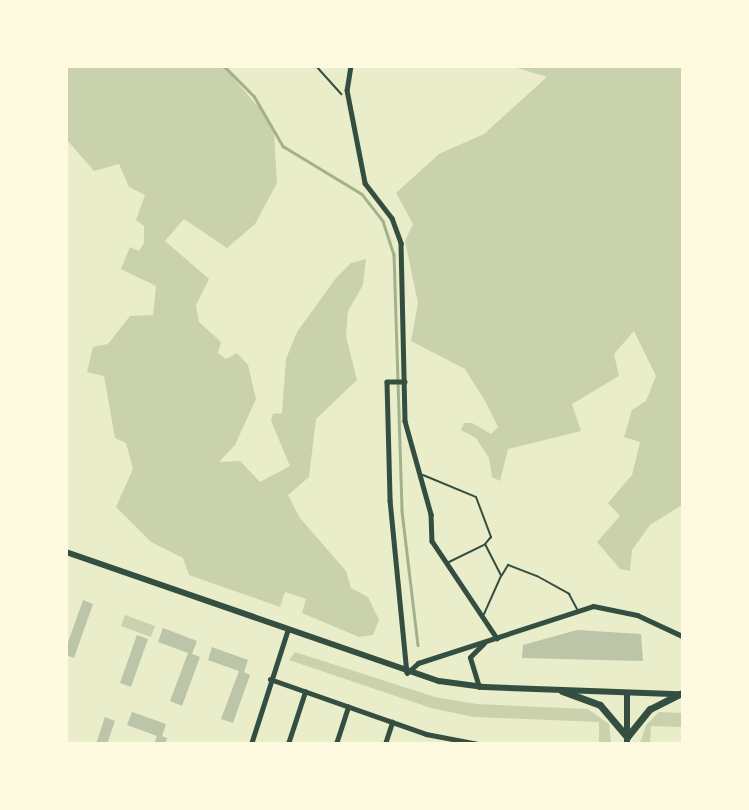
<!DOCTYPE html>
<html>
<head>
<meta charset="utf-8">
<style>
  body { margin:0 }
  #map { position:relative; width:749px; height:810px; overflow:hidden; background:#e9edc9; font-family:Montserrat,sans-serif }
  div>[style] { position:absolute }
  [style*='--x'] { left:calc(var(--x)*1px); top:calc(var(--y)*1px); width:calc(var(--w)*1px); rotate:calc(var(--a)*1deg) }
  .green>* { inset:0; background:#cad2ad }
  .stream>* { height:2.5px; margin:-1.25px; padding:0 1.25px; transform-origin:1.25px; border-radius:1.25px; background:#a3b18a }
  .building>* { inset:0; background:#bcc5a7 }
  .path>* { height:2px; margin:-1px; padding:0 1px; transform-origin:1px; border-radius:1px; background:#344e41 }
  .service>* { height:2px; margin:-1px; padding:0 1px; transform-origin:1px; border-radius:1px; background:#344e41 }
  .minor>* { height:4.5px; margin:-2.25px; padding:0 2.25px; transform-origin:2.25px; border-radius:2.25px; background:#344e41 }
  .tertiary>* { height:5px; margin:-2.5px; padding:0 2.5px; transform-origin:2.5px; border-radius:2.5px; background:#344e41 }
  .secondary>* { height:6px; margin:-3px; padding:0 3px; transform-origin:3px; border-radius:3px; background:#344e41 }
  .primary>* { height:7px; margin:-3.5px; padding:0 3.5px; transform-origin:3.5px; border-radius:3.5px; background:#344e41 }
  span { translate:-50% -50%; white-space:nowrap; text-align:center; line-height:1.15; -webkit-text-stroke:6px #fefae0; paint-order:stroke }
  .frame { position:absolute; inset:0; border:68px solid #fefae0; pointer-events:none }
</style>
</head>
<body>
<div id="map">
  <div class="green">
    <i style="clip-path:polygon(67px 66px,224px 67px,261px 110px,274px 134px,277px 183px,255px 224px,227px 248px,184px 219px,165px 241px,209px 279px,196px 305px,199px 322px,221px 342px,218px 353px,226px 359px,237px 353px,248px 365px,256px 399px,235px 445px,219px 462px,240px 461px,260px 482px,290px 466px,271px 421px,273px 414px,282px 413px,286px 359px,297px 332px,336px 278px,351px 263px,366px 259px,363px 285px,348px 311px,346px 336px,357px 380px,316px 419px,309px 477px,288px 495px,300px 518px,346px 571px,351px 588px,368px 597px,379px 620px,373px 635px,359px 637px,302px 613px,306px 599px,285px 592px,280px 607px,189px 575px,183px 558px,151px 542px,116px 507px,133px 469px,126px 443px,115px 438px,104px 376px,87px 372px,93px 347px,108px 344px,130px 316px,153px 315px,156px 286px,121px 269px,130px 247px,139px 251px,144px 243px,144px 226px,136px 220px,145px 195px,129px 187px,119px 164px,94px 171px,67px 140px)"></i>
    <i style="clip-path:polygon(514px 67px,682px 67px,682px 505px,650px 525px,632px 550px,630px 571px,620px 569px,597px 542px,620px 516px,608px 503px,632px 475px,640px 442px,624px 437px,632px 410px,646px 401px,656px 376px,634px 331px,614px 354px,619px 376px,572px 404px,581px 431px,508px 449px,500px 481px,492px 477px,489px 458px,476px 438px,461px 430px,464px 423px,472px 423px,491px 434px,498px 427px,485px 401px,465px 369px,411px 341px,418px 303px,405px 241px,413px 224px,396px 193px,439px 154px,484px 134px,547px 77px)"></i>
    <i style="clip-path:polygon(125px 615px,155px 626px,151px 637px,121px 626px)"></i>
    <i style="clip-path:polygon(295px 652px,435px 697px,477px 704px,588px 709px,609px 724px,611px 743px,599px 743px,599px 722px,474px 717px,431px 708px,289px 660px)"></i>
    <i style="clip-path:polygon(659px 712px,682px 713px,682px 727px,651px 726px,650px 743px,640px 743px,646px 725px)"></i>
  </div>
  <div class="stream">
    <i style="--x:224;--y:66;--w:42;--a:45"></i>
    <i style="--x:254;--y:96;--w:58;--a:59.9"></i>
    <i style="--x:283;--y:146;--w:92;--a:31.3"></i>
    <i style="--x:362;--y:194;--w:34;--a:52"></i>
    <i style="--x:383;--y:221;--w:35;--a:72"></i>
    <i style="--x:394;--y:254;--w:257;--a:88.2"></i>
    <i style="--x:402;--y:511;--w:135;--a:83.2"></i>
  </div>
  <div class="building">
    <i style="clip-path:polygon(83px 600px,93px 604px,74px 658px,66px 655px,66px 648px)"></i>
    <i style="clip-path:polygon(163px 628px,197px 641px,192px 654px,200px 657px,182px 706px,170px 701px,188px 653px,158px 642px)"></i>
    <i style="clip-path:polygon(577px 630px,641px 634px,643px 661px,522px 658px,523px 645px)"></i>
    <i style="clip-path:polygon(137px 635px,148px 639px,131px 687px,120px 683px)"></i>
    <i style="clip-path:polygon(212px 647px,248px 660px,244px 672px,250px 675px,233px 723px,221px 719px,239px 671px,208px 660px)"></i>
    <i style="clip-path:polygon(132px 712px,166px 724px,162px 736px,167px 738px,165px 744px,154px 744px,157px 736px,127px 725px)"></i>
    <i style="clip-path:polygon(105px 717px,115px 721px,107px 744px,96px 744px)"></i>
  </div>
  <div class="path">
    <i style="--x:316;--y:66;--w:38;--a:48"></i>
  </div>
  <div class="service">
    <i style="--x:423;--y:475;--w:57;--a:22.5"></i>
    <i style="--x:476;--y:497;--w:43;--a:69.4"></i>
    <i style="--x:491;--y:537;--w:9;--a:131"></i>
    <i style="--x:485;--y:544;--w:36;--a:63"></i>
    <i style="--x:501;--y:576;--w:42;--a:114.1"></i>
    <i style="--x:449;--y:562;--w:39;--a:-26"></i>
    <i style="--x:502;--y:575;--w:12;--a:-59"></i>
    <i style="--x:508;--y:565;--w:31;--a:21"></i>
    <i style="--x:537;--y:576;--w:37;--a:29"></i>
    <i style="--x:569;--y:594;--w:17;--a:62"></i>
  </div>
  <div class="minor">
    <i style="--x:351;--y:66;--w:24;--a:99"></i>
    <i style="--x:347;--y:90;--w:95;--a:79"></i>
    <i style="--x:365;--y:183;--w:44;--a:52.4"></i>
    <i style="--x:392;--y:218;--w:27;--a:70"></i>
    <i style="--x:401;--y:243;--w:178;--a:88.7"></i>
    <i style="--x:405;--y:421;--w:97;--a:74.4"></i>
    <i style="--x:431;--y:514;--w:27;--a:88"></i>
    <i style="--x:432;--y:541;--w:117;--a:56.2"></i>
    <i style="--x:405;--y:382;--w:18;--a:180"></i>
    <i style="--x:387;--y:382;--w:118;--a:88.5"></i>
    <i style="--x:390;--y:500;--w:173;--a:84.4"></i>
    <i style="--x:270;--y:679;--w:165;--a:19.4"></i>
    <i style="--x:426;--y:734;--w:54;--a:10.7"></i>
    <i style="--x:288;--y:744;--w:55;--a:-71.9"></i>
    <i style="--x:336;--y:744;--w:39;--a:-72"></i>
    <i style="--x:385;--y:744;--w:23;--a:-72"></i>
  </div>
  <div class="tertiary">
    <i style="--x:407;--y:673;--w:15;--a:-42"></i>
    <i style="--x:418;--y:663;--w:184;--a:-18"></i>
    <i style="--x:593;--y:606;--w:45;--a:11.6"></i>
    <i style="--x:637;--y:615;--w:50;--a:25"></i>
    <i style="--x:479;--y:687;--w:31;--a:-107"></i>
    <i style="--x:470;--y:657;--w:20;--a:-45"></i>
    <i style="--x:251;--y:744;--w:121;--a:-72.2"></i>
  </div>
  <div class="secondary">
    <i style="--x:66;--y:552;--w:395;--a:19.1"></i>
    <i style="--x:439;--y:681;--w:45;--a:7.6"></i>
    <i style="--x:484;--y:687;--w:195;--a:2.1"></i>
    <i style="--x:627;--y:744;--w:51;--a:-90"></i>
  </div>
  <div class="primary">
    <i style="--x:562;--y:691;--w:40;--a:20.2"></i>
    <i style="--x:600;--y:705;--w:42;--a:49.8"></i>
    <i style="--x:627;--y:737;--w:36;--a:-51"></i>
    <i style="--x:650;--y:709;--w:34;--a:-27"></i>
  </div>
  <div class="frame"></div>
</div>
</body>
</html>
